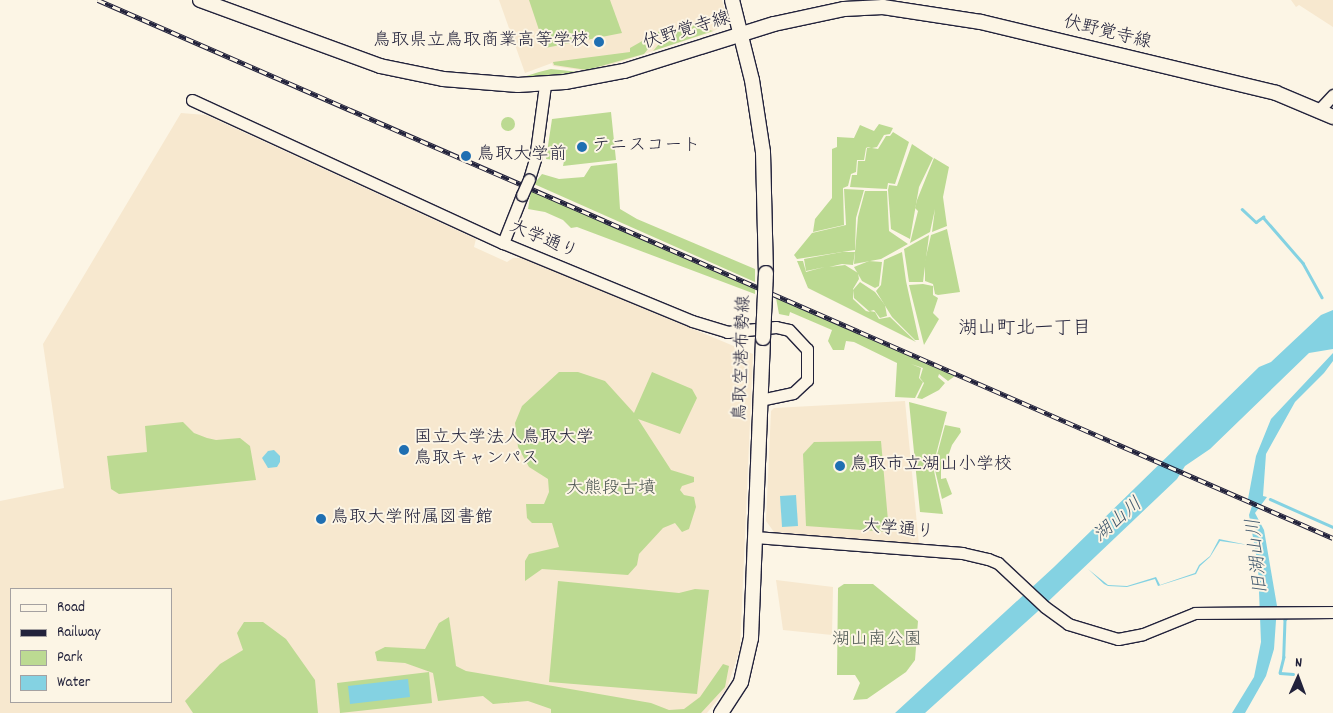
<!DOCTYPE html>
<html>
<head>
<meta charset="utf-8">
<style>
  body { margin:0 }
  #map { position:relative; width:1333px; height:713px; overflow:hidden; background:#fcf5e5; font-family:Dekko,"Klee One",sans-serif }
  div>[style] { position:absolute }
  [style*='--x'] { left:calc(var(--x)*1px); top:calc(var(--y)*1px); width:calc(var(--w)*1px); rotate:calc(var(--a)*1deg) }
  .built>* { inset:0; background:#f7e8cf }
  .green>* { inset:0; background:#bcda92 }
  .round { border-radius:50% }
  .water>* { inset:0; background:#84d2e2 }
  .stream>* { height:2.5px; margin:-1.25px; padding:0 1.25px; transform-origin:1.25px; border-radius:1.25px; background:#84d2e2 }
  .roads { filter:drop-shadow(1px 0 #22223b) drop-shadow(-1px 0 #22223b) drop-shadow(0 1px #22223b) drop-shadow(0 -1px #22223b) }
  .tertiary>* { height:11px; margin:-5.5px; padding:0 5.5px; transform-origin:5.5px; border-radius:5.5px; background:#fcf5e5 }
  .secondary>* { height:14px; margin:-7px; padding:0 7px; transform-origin:7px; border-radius:7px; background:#fcf5e5 }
  .rail>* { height:4.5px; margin-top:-2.25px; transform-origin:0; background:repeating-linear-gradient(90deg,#fcf5e5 0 8px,#22223b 0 16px); box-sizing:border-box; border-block:1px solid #22223b }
  .bridges { filter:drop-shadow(1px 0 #22223b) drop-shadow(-1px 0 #22223b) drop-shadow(0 1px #22223b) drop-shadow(0 -1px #22223b) }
  .tertiary-bridge>* { height:11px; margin:-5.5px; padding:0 5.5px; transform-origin:5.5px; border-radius:5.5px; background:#fcf5e5 }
  .secondary-bridge>* { height:14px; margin:-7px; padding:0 7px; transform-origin:7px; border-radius:7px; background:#fcf5e5 }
  .dots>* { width:14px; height:14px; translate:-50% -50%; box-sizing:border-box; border:2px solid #fcf5e5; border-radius:50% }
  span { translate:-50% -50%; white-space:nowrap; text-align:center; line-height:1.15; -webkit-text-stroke:4px #fcf5e5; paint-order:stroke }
  .street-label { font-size:18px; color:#22223b }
  .poi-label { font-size:18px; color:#22223b }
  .right { translate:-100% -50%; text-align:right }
  .left { translate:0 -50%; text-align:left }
  .park-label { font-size:18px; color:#505955 }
  .neighbourhood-label { font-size:19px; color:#22223b }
  .water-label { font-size:19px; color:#3f576d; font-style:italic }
  .legend { position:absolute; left:10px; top:588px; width:162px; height:115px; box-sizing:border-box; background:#fcf5e5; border:1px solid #a5a1a1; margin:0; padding:6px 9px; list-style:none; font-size:15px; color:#22223b }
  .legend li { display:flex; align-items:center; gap:10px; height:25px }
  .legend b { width:25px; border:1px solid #a5a1a1 }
  .north { position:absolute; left:1273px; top:653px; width:50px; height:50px; -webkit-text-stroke:4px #fcf5e5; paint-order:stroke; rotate:2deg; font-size:14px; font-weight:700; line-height:20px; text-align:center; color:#22223b }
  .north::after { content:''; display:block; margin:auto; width:18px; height:22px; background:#22223b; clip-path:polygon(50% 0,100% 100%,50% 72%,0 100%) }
</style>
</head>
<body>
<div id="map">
  <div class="built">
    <i style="clip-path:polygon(499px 0,722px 0,726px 15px,719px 28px,712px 32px,610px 65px,587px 71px,553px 66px,552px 63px,525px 73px)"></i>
    <i style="clip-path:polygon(1291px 0,1333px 0,1333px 27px,1299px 5px,1296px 7px)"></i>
    <i style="clip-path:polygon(evenodd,181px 113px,206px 115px,476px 239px,474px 247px,507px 262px,513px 258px,522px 258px,753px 354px,740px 649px,727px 688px,707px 713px,0 713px,0 501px,64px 488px,43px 344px,181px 113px,11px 589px,171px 589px,171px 702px,11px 702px,11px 589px)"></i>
    <i style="clip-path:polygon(905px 401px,919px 545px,774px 532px,766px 521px,771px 411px,774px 408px)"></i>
    <i style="clip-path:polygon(776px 580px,833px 587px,832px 635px,783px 630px)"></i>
  </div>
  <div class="green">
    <i style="clip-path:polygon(529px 0,610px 0,622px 33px,545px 48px)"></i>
    <i style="clip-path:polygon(689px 24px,713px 31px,653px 51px,672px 29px)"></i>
    <i style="clip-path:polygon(665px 28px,644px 54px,587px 70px,554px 65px,553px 62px,630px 52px,630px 48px)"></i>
    <i style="clip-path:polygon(551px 69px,579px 72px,520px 78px,539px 72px)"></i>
    <i style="clip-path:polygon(611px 112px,616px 160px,563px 166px,564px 161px,546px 159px,552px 119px)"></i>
    <i class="round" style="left:501px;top:117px;width:14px;height:14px"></i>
    <i style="clip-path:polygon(879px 124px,893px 128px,890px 134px,884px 135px,877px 147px,872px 148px,878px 149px,886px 136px,890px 136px,893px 132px,909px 142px,895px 184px,888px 183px,887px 189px,850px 187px,852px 175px,857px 175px,858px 161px,865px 161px,867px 148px,871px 147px,868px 147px,866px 148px,864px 160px,857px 160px,856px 172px,851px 174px,848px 186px,843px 188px,844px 225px,813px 232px,815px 219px,832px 198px,832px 149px,837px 147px,837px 137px,854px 138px,860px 125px,874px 131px)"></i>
    <i style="clip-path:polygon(912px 144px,933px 158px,919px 187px,910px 239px,891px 229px,888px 190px,889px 185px,897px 186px)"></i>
    <i style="clip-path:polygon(934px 158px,949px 167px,943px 197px,947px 226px,932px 232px,935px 209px,930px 232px,910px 243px,918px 211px,915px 208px,917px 200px)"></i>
    <i style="clip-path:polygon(617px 163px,620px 209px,637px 219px,755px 269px,755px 282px,534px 184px,542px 174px,559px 179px,584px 177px,591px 166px)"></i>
    <i style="clip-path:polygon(844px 189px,864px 190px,856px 218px,855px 250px,797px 259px,794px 255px,812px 233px,846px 225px)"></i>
    <i style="clip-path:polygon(531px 191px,755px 289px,755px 294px,577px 227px,571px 228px,563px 220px,545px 212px,528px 209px)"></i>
    <i style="clip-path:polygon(865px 191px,887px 191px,889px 231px,908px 244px,881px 259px,854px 264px,858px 217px)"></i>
    <i style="clip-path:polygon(947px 229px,960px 292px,938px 295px,935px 294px,933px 284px,925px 281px,925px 261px,931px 235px)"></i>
    <i style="clip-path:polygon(929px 235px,923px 282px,909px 282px,904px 249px)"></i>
    <i style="clip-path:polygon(842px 252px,855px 252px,853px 265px,842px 264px,829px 267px,845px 265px,858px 273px,859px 279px,853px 289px,853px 299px,866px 311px,870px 312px,854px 298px,853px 290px,860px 282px,875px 292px,885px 305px,887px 316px,880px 318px,874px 310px,870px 311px,875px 312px,879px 319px,890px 317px,916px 342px,808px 288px,797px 261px,803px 261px,806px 272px,813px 270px,825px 267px,806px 271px,804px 259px)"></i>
    <i style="clip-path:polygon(902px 252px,906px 281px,919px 340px,915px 340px,892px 317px,876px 291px,881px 285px,884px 260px)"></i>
    <i style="clip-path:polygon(869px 261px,882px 262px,879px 286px,875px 288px,862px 281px,854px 267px)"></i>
    <i style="clip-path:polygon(923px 284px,933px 286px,933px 295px,938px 298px,933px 313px,939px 319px,924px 345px,909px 285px)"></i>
    <i style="clip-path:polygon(776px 298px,955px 376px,948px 381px,939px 374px,938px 377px,945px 383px,939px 390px,922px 399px,917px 398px,924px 383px,920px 378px,923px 368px,911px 364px,921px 368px,919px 378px,923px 382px,915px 398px,895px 397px,897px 363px,854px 342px,846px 341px,844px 350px,833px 350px,828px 341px,832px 330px,790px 312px,789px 316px,779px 314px)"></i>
    <i style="clip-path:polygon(559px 372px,578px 372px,605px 381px,634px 413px,652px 372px,692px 389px,697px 398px,680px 434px,638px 419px,671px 470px,694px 477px,694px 482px,682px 486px,680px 490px,684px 495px,694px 497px,696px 507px,689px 529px,682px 532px,675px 523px,663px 528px,639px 554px,637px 565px,628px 575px,542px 569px,525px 581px,525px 561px,529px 554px,559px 547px,552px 523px,532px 523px,527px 518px,526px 504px,544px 504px,549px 492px,548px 479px,529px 467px,518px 447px,515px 423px,522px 406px)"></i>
    <i style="clip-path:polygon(909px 402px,947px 412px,933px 466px,943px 514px,920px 512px)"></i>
    <i style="clip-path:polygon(183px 422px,194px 433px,207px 438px,216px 440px,240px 438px,250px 446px,256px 480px,119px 494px,111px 489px,107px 456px,147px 452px,145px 426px)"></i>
    <i style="clip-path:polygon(945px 425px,960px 428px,961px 432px,952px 445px,944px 468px,941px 469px,941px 479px,946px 478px,952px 494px,942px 499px,934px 466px)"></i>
    <i style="clip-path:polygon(881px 441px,889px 532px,806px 526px,803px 454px,814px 442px)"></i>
    <i style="clip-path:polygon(558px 581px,679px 593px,695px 589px,709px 590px,697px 694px,549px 682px)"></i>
    <i style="clip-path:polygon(844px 584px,873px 584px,918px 621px,915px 660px,906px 672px,867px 699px,853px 700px,860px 683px,855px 675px,837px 675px,838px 588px)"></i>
    <i style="clip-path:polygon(449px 617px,456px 666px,466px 671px,651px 703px,669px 710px,684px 709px,700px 697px,723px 664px,729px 666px,725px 687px,701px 713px,551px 713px,551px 709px,528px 701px,493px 704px,483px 696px,438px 701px,433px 673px,405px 663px,377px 661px,375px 652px,385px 647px,425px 649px,439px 623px)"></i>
    <i style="clip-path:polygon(244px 622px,263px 622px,286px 639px,315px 680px,318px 713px,193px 713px,185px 701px,220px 664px,243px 650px,237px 633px)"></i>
    <i style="clip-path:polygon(429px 672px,432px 703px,340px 713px,337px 683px)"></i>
  </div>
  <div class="water">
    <i style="clip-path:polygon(1333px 310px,1333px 349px,1309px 353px,1210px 449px,1185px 466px,1177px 479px,1036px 613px,925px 713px,895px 713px,1054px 567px,1259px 367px,1271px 362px,1321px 315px)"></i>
    <i style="clip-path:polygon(1333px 353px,1333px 361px,1324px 373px,1295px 402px,1266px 454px,1263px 496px,1267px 497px,1255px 513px,1264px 530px,1277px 606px,1274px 649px,1266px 676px,1249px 706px,1245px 713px,1232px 713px,1254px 677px,1261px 642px,1258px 566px,1249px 515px,1252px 506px,1248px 499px,1256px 456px,1271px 419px)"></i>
    <i style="clip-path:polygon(274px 450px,280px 456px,280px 462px,277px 467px,268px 468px,262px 458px,268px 451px)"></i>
    <i style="clip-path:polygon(796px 495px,798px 526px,782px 527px,780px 496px)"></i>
    <i style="clip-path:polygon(1219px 539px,1248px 545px,1220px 541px,1210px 557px,1200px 566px,1196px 574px,1158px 586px,1155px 579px,1127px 587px,1108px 586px,1104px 584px,1088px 569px,1108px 585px,1127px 586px,1156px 577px,1160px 585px,1195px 573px,1199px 565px,1210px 556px)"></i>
    <i style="clip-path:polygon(408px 679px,410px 697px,350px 704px,348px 686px)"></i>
  </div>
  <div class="stream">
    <i style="--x:1242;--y:209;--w:19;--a:43"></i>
    <i style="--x:1256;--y:222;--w:9;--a:-36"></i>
    <i style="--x:1263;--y:217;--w:61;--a:49"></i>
    <i style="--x:1303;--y:263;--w:39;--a:61"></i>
    <i style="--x:1270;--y:499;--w:69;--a:24"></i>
    <i style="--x:1288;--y:617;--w:4;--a:135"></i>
    <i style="--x:1285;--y:620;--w:37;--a:92"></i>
    <i style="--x:1284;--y:657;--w:16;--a:104"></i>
    <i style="--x:1280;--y:673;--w:13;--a:4"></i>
    <i style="--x:1316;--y:618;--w:17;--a:0"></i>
  </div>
  <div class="roads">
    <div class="tertiary">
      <i style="--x:192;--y:100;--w:342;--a:24.7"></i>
      <i style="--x:503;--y:243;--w:204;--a:22.4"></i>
      <i style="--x:692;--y:321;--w:37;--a:17"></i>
      <i style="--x:727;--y:332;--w:49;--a:-5.8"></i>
      <i style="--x:776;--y:327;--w:13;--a:13"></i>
      <i style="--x:789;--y:330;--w:26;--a:47"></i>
      <i style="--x:807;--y:349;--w:31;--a:90"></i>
      <i style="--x:807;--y:380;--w:19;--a:137"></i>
      <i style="--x:793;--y:393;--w:33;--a:168"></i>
      <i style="--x:1318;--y:111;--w:22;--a:-47"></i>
      <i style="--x:529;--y:179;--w:21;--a:-73"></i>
      <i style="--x:535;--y:159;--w:75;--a:-82.3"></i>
      <i style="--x:503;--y:243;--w:52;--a:-68.4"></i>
      <i style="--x:755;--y:537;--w:208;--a:4.4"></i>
      <i style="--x:962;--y:553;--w:27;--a:13"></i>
      <i style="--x:988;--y:559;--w:11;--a:22"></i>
      <i style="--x:998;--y:563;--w:64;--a:43.1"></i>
      <i style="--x:1045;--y:607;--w:29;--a:36"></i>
      <i style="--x:1068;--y:624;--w:52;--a:16.7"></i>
      <i style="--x:1118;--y:639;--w:25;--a:-11"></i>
      <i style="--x:1143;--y:634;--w:56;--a:-22"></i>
      <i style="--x:1195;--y:613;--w:138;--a:-0.4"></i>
    </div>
    <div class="secondary">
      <i style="--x:200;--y:0;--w:192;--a:20.1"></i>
      <i style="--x:380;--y:66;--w:64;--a:11.7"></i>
      <i style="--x:443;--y:79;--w:75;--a:4.6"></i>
      <i style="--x:518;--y:85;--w:47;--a:-3.7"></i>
      <i style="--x:565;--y:82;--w:60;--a:-10.6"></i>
      <i style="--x:624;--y:71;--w:157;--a:-17.4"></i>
      <i style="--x:774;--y:24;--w:72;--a:-12.1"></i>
      <i style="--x:844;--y:9;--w:39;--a:-3"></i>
      <i style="--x:883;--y:7;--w:99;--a:8.7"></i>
      <i style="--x:981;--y:22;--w:303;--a:13.5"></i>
      <i style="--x:1276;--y:93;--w:62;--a:22.8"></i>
      <i style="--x:732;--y:0;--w:82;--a:76"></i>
      <i style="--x:752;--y:80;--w:73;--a:81.3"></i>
      <i style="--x:763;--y:152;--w:121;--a:88.6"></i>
      <i style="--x:721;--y:713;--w:37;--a:-57"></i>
      <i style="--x:741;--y:682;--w:45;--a:-77.2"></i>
      <i style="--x:751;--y:638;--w:300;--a:-87.7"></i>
    </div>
  </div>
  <div class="rail">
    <i style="--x:98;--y:0;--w:1347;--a:23.54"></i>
  </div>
  <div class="bridges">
    <div class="tertiary-bridge">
      <i style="--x:522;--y:195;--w:17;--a:-66"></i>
    </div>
    <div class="secondary-bridge">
      <i style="--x:763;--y:338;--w:65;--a:-87.4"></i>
    </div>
  </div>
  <div class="dots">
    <i style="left:599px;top:42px;background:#1f6fb2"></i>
    <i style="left:582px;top:147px;background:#1f6fb2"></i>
    <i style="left:466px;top:156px;background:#1f6fb2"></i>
    <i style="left:404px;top:450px;background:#1f6fb2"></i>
    <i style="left:840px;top:466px;background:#1f6fb2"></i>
    <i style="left:321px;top:519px;background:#1f6fb2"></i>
  </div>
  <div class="street-label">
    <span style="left:687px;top:32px;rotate:-17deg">伏野覚寺線</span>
    <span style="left:1107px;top:34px;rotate:14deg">伏野覚寺線</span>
    <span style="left:543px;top:241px;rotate:23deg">大学通り</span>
    <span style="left:744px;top:358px;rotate:-88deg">鳥取空港布勢線</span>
    <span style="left:898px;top:531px;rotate:5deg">大学通り</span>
  </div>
  <div class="poi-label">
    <span class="right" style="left:589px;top:42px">鳥取県立鳥取商業高等学校</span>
    <span class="left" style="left:592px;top:147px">テニスコート</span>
    <span class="left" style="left:477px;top:156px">鳥取大学前</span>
    <span class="left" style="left:414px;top:450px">国立大学法人鳥取大学<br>鳥取キャンパス</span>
    <span class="left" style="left:850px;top:466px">鳥取市立湖山小学校</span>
    <span class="left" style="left:331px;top:519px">鳥取大学附属図書館</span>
  </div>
  <div class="park-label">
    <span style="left:611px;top:490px">大熊段古墳</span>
    <span style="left:877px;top:641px">湖山南公園</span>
  </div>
  <div class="neighbourhood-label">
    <span style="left:1025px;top:330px">湖山町北一丁目</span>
  </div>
  <div class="water-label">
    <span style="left:1119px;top:521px;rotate:-40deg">湖山川</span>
    <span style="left:1259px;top:556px;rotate:-96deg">旧湖山川</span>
  </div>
  <ul class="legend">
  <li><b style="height:6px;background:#fcf5e5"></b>Road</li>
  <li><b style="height:6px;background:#22223b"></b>Railway</li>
  <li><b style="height:14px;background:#bcda92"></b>Park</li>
  <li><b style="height:14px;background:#84d2e2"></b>Water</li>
  </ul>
  <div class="north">N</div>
</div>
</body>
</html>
